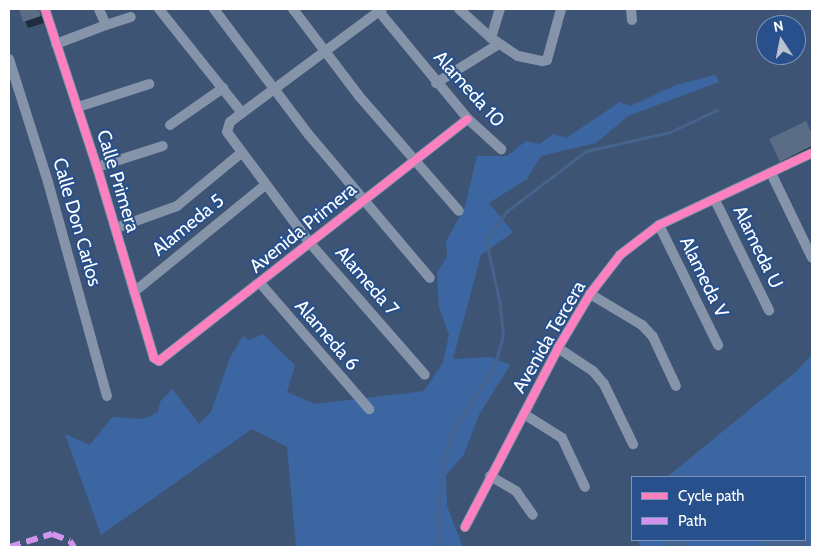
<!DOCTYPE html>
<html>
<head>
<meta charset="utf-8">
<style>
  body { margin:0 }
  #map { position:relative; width:821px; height:556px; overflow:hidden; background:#3e5475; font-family:Cabin,sans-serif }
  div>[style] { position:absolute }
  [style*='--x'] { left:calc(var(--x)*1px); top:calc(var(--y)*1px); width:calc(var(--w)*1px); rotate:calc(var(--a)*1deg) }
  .green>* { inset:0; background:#3b66a1 }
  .shadow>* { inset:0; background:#0007 }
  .stream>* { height:3px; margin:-1.5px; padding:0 1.5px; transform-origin:1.5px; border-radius:1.5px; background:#45638d }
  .river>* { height:20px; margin:-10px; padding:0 10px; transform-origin:10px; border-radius:10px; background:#45638d }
  .building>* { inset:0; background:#5b6d86 }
  .minor>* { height:10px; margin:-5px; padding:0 5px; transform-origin:5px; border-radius:5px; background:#8594a9 }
  .quiet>* { height:6px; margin-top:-3px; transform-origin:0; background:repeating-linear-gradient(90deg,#d193ec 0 12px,transparent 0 18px) }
  .cycleway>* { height:8px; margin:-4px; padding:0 4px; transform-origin:4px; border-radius:4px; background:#ff80c0 }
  span { translate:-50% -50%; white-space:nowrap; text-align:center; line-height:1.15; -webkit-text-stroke:4px #27508c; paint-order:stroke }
  .street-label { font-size:19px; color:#fff }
  .frame { position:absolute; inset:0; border:10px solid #fff; pointer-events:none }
  .legend { position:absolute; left:631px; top:476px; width:175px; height:65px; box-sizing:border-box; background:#27508c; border:1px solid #7d96ba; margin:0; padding:6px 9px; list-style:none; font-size:15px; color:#fff }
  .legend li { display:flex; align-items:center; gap:10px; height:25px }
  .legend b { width:25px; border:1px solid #7d96ba }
  .north { position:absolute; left:756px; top:15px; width:50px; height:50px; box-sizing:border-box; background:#27508c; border:1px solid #7d96ba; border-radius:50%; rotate:349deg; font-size:14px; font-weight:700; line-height:20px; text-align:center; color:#fff }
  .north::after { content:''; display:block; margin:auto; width:18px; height:22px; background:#bbc3cf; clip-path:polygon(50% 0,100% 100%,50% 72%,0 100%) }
</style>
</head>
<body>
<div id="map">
  <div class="green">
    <i style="clip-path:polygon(715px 75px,719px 82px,628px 116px,596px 143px,541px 156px,527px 179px,489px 203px,513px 232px,481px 255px,453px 359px,491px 357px,510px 365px,479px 415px,463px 456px,446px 475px,447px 506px,463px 547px,296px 547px,287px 447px,252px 429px,101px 535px,65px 434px,90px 445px,112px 417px,143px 419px,158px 412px,160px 402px,172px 389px,199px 424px,211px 412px,230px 357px,243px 336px,250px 340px,263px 334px,295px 365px,287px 392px,315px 404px,424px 391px,443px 362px,449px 335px,439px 308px,437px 273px,447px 256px,446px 242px,465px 206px,477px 156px,507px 156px,526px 141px,539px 144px,554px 134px,566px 138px,620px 102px,630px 106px,676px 85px)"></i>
    <i style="clip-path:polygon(812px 354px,812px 547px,641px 547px,637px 540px,805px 540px,805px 477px,667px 477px,798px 370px)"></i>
  </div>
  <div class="shadow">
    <i style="clip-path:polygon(20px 9px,39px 9px,44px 23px,28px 28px)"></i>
    <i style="clip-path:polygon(805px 123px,812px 136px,812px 155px,785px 168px,781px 161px)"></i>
  </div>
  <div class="stream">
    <i style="--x:440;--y:547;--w:28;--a:-96"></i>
    <i style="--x:437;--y:519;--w:57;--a:-84"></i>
    <i style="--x:443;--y:462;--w:37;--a:-71"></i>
    <i style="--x:455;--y:427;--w:72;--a:-57"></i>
    <i style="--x:494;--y:367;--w:33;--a:-74"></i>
    <i style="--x:503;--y:335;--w:30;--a:-96"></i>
    <i style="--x:500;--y:305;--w:66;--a:-102.2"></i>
    <i style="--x:486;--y:240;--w:36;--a:-54"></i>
    <i style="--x:507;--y:211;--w:99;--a:-37.2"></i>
    <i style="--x:586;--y:151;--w:86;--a:-12.7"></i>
    <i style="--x:670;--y:132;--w:52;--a:-25.1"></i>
  </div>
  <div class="river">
    <i style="--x:773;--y:540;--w:14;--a:12"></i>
    <i style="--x:787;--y:543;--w:11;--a:-15"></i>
    <i style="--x:676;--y:547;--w:7;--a:-82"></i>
  </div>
  <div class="building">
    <i style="clip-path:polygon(19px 9px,39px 9px,41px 16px,23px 22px)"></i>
    <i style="clip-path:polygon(806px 121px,812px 134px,812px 146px,780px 162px,769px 139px)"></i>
  </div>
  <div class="minor">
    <i style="--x:45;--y:9;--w:166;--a:71.8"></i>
    <i style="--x:97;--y:167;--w:199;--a:73.4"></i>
    <i style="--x:154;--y:358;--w:6;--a:31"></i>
    <i style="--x:159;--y:361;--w:392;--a:-38.1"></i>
    <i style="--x:159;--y:9;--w:133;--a:51.4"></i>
    <i style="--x:214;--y:9;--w:158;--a:53"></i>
    <i style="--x:309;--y:135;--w:187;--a:49.8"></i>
    <i style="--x:293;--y:9;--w:109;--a:52.8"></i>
    <i style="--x:359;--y:96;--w:152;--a:49"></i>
    <i style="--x:377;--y:9;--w:143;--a:50.4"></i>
    <i style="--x:468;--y:119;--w:45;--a:42.3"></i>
    <i style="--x:382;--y:9;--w:189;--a:143.4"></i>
    <i style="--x:230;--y:122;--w:10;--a:107"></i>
    <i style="--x:227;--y:132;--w:137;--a:53.3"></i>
    <i style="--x:309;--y:242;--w:176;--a:48.9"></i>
    <i style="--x:459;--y:9;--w:43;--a:42.2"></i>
    <i style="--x:491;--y:38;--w:32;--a:34"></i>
    <i style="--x:518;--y:56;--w:25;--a:12"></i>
    <i style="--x:542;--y:61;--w:5;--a:-11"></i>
    <i style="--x:547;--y:60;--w:53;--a:-74.6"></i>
    <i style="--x:631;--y:9;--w:11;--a:85"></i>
    <i style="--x:106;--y:25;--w:26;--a:-18"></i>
    <i style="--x:491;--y:38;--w:30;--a:-73"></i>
    <i style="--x:56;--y:44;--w:53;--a:-20.8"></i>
    <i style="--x:106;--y:25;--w:17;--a:-114"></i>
    <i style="--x:9;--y:59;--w:129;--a:72.4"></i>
    <i style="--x:48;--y:182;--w:222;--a:74.6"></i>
    <i style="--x:436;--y:83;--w:74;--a:-31.8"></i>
    <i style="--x:78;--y:107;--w:75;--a:-17.9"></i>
    <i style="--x:170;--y:125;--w:65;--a:-34.9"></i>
    <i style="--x:97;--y:167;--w:69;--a:-17.7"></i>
    <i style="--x:771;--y:173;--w:94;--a:64.2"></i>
    <i style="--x:715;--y:200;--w:123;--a:63.9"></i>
    <i style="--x:659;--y:225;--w:134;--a:63.8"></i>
    <i style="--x:116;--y:228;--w:65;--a:-19.8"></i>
    <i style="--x:177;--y:206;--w:83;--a:-39.6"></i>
    <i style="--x:260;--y:283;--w:167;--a:49.1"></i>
    <i style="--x:134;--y:292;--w:169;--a:-39.2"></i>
    <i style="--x:590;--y:294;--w:61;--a:30.8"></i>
    <i style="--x:642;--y:325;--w:16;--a:47"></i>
    <i style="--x:653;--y:337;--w:54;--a:64.9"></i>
    <i style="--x:558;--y:348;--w:42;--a:33.3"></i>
    <i style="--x:593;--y:371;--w:17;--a:50"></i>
    <i style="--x:604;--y:384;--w:67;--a:64.2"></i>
    <i style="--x:524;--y:414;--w:45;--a:32.3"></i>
    <i style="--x:562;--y:438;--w:54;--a:64.9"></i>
    <i style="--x:490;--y:476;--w:30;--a:30"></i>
    <i style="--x:516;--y:491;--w:29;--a:55"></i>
    <i style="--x:465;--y:527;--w:202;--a:-62.5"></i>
    <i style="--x:558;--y:348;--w:63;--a:-59.3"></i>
    <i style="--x:590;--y:294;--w:49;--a:-52.4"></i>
    <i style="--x:620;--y:255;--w:49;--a:-37.6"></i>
    <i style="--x:659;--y:225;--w:169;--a:-25.2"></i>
  </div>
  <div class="quiet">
    <i style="--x:9;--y:547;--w:45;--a:-16.8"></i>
    <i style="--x:52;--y:534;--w:19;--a:21"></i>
    <i style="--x:70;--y:541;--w:7;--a:56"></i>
  </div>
  <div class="cycleway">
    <i style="--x:45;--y:9;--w:166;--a:71.8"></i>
    <i style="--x:97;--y:167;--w:199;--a:73.4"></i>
    <i style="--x:154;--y:358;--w:6;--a:31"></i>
    <i style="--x:159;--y:361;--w:392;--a:-38.1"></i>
    <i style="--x:465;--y:527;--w:202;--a:-62.5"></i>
    <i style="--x:558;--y:348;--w:63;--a:-59.3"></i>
    <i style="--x:590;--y:294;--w:49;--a:-52.4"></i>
    <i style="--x:620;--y:255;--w:49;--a:-37.6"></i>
    <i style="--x:659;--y:225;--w:169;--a:-25.2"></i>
  </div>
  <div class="street-label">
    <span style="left:469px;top:89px;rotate:48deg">Alameda 10</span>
    <span style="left:118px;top:181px;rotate:73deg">Calle Primera</span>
    <span style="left:77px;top:222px;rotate:74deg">Calle Don Carlos</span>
    <span style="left:188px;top:225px;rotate:-39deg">Alameda 5</span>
    <span style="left:303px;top:228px;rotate:-39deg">Avenida Primera</span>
    <span style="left:758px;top:247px;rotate:64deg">Alameda U</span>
    <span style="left:704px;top:277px;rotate:64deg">Alameda V</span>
    <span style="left:367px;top:281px;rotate:49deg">Alameda 7</span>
    <span style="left:327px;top:335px;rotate:49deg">Alameda 6</span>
    <span style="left:549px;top:337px;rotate:-60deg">Avenida Tercera</span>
  </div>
  <div class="frame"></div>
  <ul class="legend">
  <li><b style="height:6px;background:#ff80c0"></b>Cycle path</li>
  <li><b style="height:6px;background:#d193ec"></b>Path</li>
  </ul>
  <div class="north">N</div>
</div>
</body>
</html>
